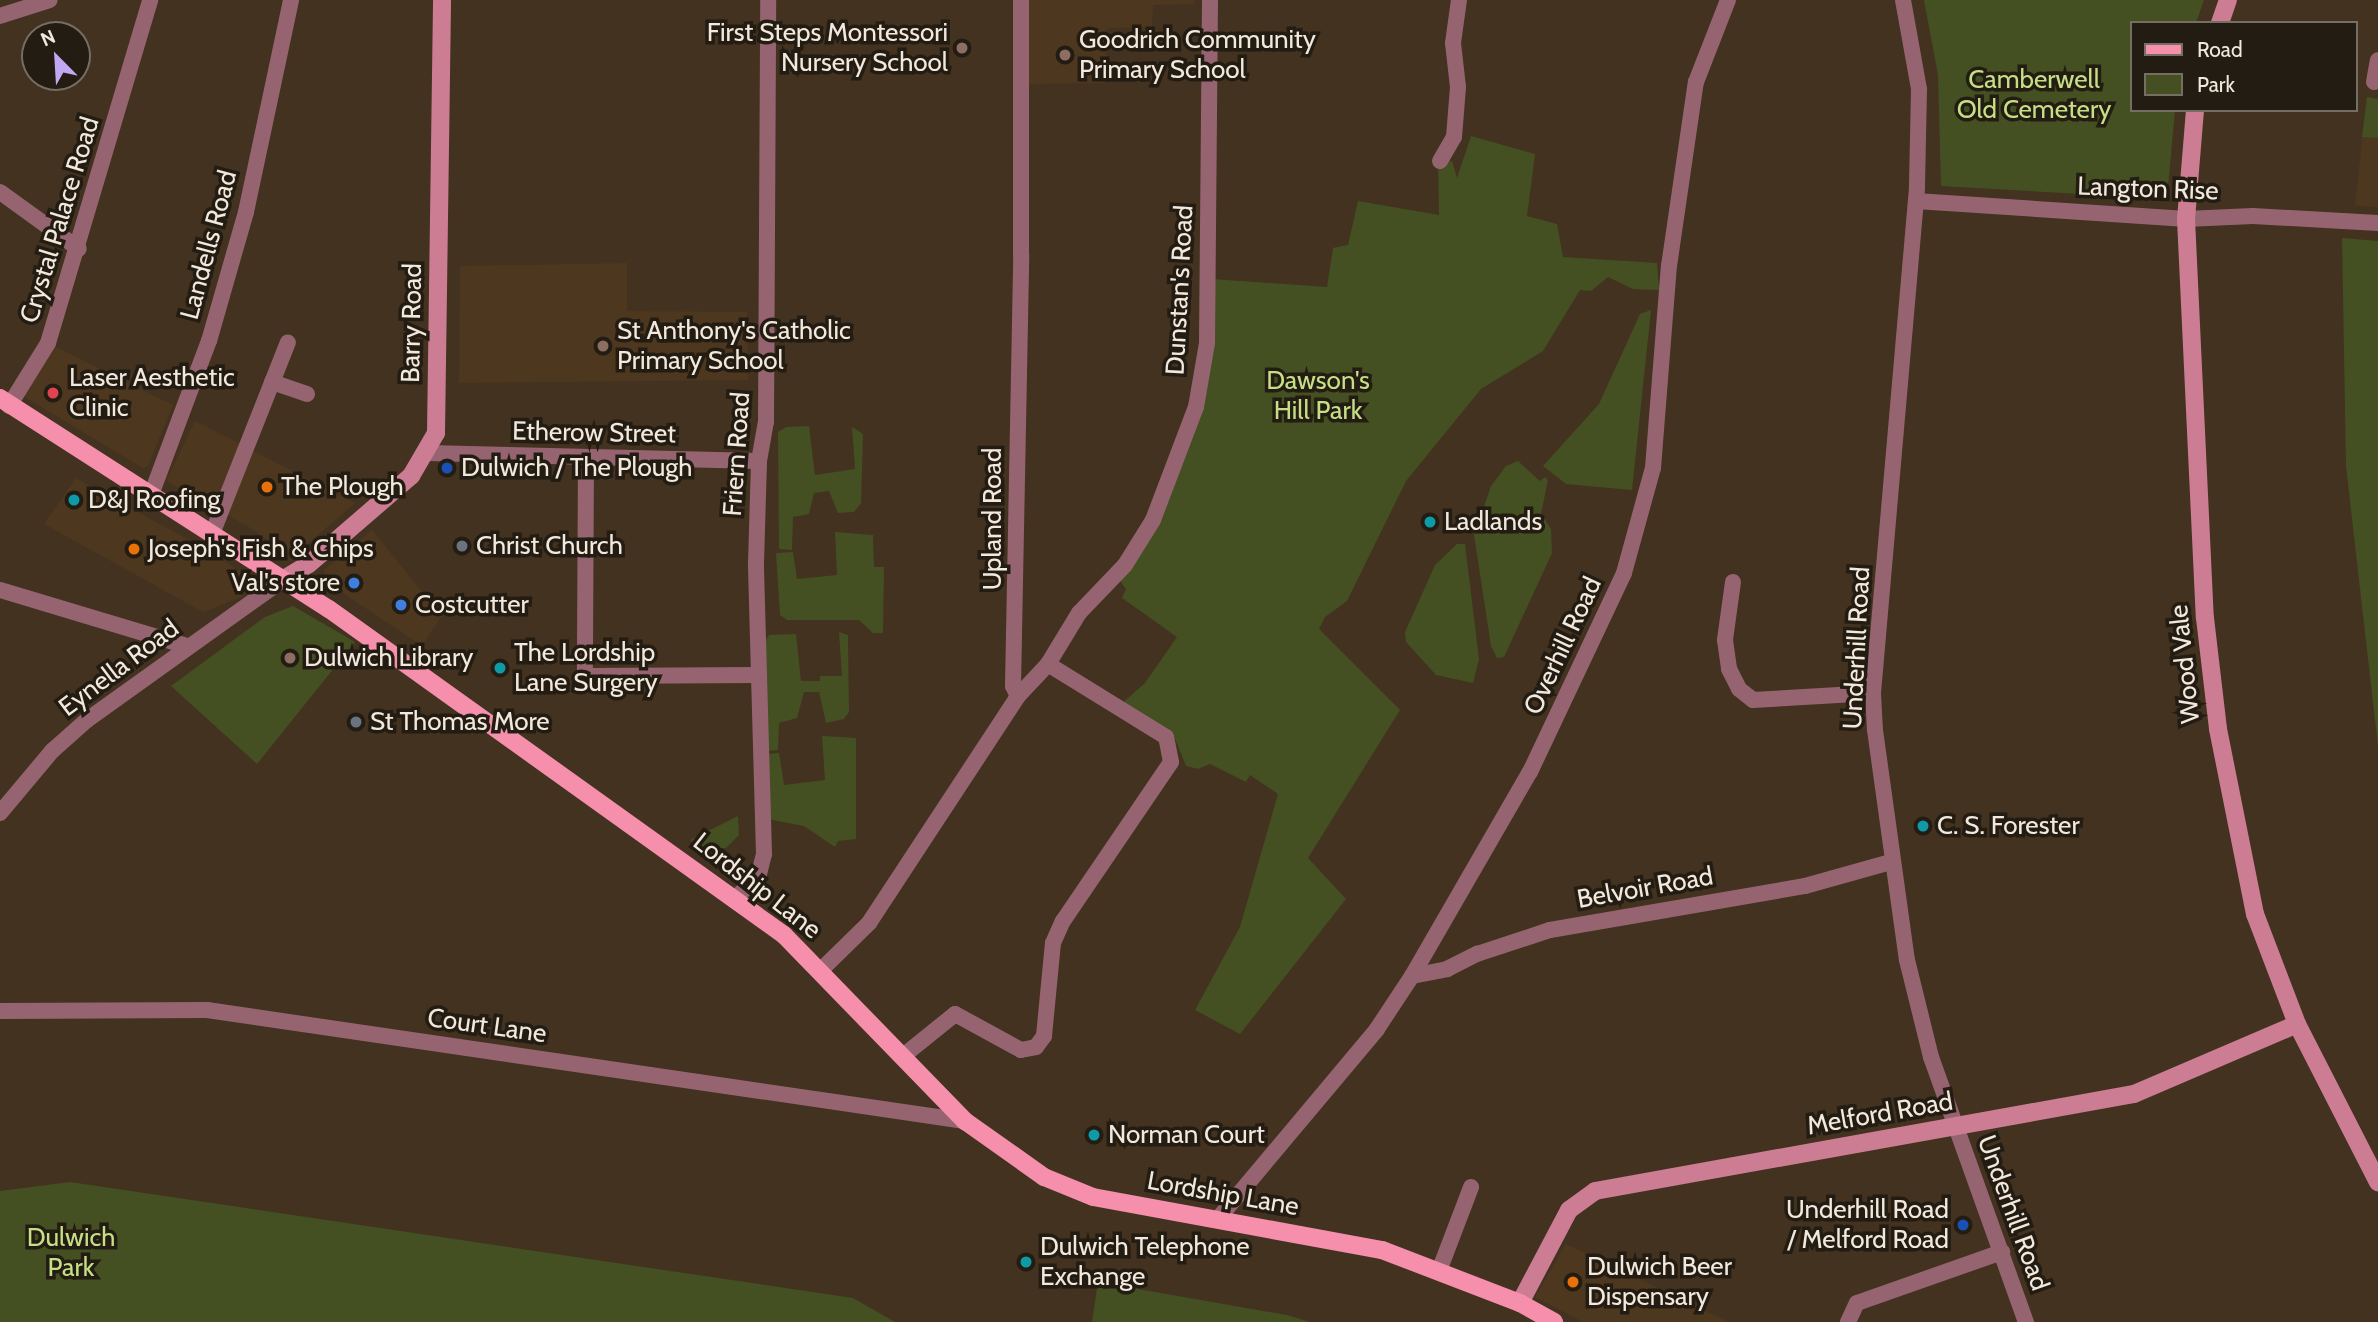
<!DOCTYPE html>
<html>
<head>
<meta charset="utf-8">
<style>
  body { margin:0 }
  #map { position:relative; width:2378px; height:1322px; overflow:hidden; background:#42321f; font-family:Cabin,sans-serif }
  div>[style] { position:absolute }
  [style*='--x'] { left:calc(var(--x)*1px); top:calc(var(--y)*1px); width:calc(var(--w)*1px); rotate:calc(var(--a)*1deg) }
  .built>* { inset:0; background:#4d381f }
  .green>* { inset:0; background:#445021 }
  .street>* { height:16px; margin:-8px; padding:0 8px; transform-origin:8px; border-radius:8px; background:#966471 }
  .secondary>* { height:18px; margin:-9px; padding:0 9px; transform-origin:9px; border-radius:9px; background:#cc7d93 }
  .primary>* { height:18px; margin:-9px; padding:0 9px; transform-origin:9px; border-radius:9px; background:#f58fac }
  .dots>* { width:19px; height:19px; translate:-50% -50%; box-sizing:border-box; border:4px solid #231c13; border-radius:50% }
  span { translate:-50% -50%; white-space:nowrap; text-align:center; line-height:1.15; -webkit-text-stroke:7px #231c13; paint-order:stroke }
  .poi-label { font-size:26px; color:#f2e8dc }
  .right { translate:-100% -50%; text-align:right }
  .left { translate:0 -50%; text-align:left }
  .park-label { font-size:26px; color:#c6df84 }
  .street-label { font-size:26px; color:#f2e8dc }
  .legend { position:absolute; left:2130px; top:21px; width:228px; height:91px; box-sizing:border-box; background:#231c13; border:2px solid #766e63; margin:0; padding:9px 12px; list-style:none; font-size:21px; color:#f2e8dc }
  .legend li { display:flex; align-items:center; gap:14px; height:35px }
  .legend b { width:35px; border:2px solid #766e63 }
  .north { position:absolute; left:21px; top:21px; width:70px; height:70px; box-sizing:border-box; background:#231c13; border:2px solid #766e63; border-radius:50%; rotate:336deg; font-size:19px; font-weight:700; line-height:28px; text-align:center; color:#f2e8dc }
  .north::after { content:''; display:block; margin:auto; width:24px; height:32px; background:#c2a8f3; clip-path:polygon(50% 0,100% 100%,50% 72%,0 100%) }
</style>
</head>
<body>
<div id="map">
  <div class="built">
    <i style="clip-path:polygon(1023px 0,1194px 0,1194px 4px,1153px 5px,1152px 27px,1107px 28px,1106px 83px,1022px 84px)"></i>
    <i style="clip-path:polygon(2367px 97px,2378px 99px,2378px 208px,2355px 205px)"></i>
    <i style="clip-path:polygon(627px 263px,627px 311px,747px 312px,748px 380px,459px 383px,460px 266px)"></i>
    <i style="clip-path:polygon(48px 343px,173px 405px,148px 466px,143px 468px,18px 393px)"></i>
    <i style="clip-path:polygon(195px 421px,355px 503px,292px 557px,249px 527px,166px 481px)"></i>
    <i style="clip-path:polygon(76px 478px,213px 553px,250px 579px,242px 597px,203px 612px,44px 524px)"></i>
    <i style="clip-path:polygon(372px 530px,423px 593px,452px 600px,422px 646px,325px 581px,324px 570px)"></i>
    <i style="clip-path:polygon(1566px 1244px,1729px 1322px,1583px 1322px,1535px 1297px)"></i>
  </div>
  <div class="green">
    <i style="clip-path:polygon(1924px 0,2204px 0,2196px 23px,2131px 23px,2131px 110px,2175px 110px,2167px 199px,1941px 186px,1938px 75px)"></i>
    <i style="clip-path:polygon(2367px 97px,2378px 99px,2378px 138px,2362px 137px)"></i>
    <i style="clip-path:polygon(1471px 136px,1535px 154px,1527px 216px,1557px 224px,1563px 257px,1657px 263px,1659px 290px,1633px 289px,1608px 277px,1591px 291px,1580px 290px,1543px 351px,1481px 389px,1406px 481px,1347px 601px,1325px 617px,1319px 629px,1400px 710px,1308px 858px,1346px 899px,1240px 1034px,1195px 1010px,1240px 927px,1278px 794px,1250px 775px,1246px 782px,1210px 764px,1198px 769px,1186px 766px,1174px 736px,1118px 707px,1145px 683px,1177px 637px,1122px 598px,1126px 589px,1116px 575px,1149px 518px,1190px 409px,1212px 279px,1327px 287px,1333px 248px,1348px 245px,1358px 201px,1439px 215px,1438px 160px,1452px 161px,1457px 178px)"></i>
    <i style="clip-path:polygon(2342px 238px,2378px 241px,2378px 746px,2346px 466px)"></i>
    <i style="clip-path:polygon(1651px 310px,1632px 490px,1566px 484px,1543px 466px,1599px 404px,1640px 314px)"></i>
    <i style="clip-path:polygon(809px 426px,815px 475px,855px 469px,852px 427px,863px 434px,861px 503px,854px 512px,838px 513px,829px 491px,814px 493px,809px 514px,793px 517px,792px 550px,779px 549px,778px 432px,786px 427px)"></i>
    <i style="clip-path:polygon(1518px 461px,1540px 481px,1545px 477px,1548px 480px,1541px 514px,1551px 529px,1552px 553px,1504px 657px,1497px 658px,1491px 646px,1474px 535px,1491px 486px,1506px 466px)"></i>
    <i style="clip-path:polygon(835px 532px,873px 535px,874px 567px,884px 567px,883px 633px,873px 633px,859px 620px,787px 620px,780px 615px,776px 553px,793px 552px,797px 579px,837px 575px)"></i>
    <i style="clip-path:polygon(1457px 544px,1465px 544px,1479px 659px,1473px 683px,1436px 675px,1406px 642px,1405px 632px,1435px 565px)"></i>
    <i style="clip-path:polygon(293px 606px,355px 642px,257px 764px,171px 686px,265px 617px)"></i>
    <i style="clip-path:polygon(839px 632px,848px 635px,849px 712px,844px 719px,826px 723px,819px 692px,804px 692px,797px 718px,779px 723px,778px 750px,766px 751px,766px 640px,769px 635px,796px 634px,801px 681px,820px 681px,820px 676px,842px 676px)"></i>
    <i style="clip-path:polygon(822px 736px,856px 738px,856px 839px,838px 841px,835px 847px,804px 826px,767px 819px,766px 754px,779px 753px,784px 785px,825px 780px)"></i>
    <i style="clip-path:polygon(738px 816px,739px 835px,726px 848px,703px 849px,690px 840px)"></i>
    <i style="clip-path:polygon(70px 1182px,853px 1298px,895px 1322px,0 1322px,0 1191px)"></i>
    <i style="clip-path:polygon(1098px 1282px,1287px 1315px,1310px 1322px,1092px 1322px)"></i>
  </div>
  <div class="street">
    <i style="--x:1903;--y:0;--w:90;--a:79.8"></i>
    <i style="--x:1919;--y:89;--w:99;--a:91.2"></i>
    <i style="--x:1917;--y:188;--w:507;--a:94.98"></i>
    <i style="--x:1873;--y:693;--w:37;--a:87"></i>
    <i style="--x:1875;--y:730;--w:232;--a:82.1"></i>
    <i style="--x:1907;--y:960;--w:100;--a:76.1"></i>
    <i style="--x:1931;--y:1057;--w:282;--a:70.3"></i>
    <i style="--x:0;--y:16;--w:52;--a:-17.7"></i>
    <i style="--x:2374;--y:82;--w:22;--a:-80"></i>
    <i style="--x:1440;--y:161;--w:28;--a:-60"></i>
    <i style="--x:1454;--y:137;--w:50;--a:-85.4"></i>
    <i style="--x:1458;--y:87;--w:44;--a:-96.5"></i>
    <i style="--x:1453;--y:43;--w:43;--a:-82.1"></i>
    <i style="--x:0;--y:192;--w:97;--a:35.8"></i>
    <i style="--x:1916;--y:201;--w:271;--a:3.8"></i>
    <i style="--x:2186;--y:219;--w:67;--a:-2.6"></i>
    <i style="--x:2253;--y:216;--w:125;--a:3.2"></i>
    <i style="--x:272;--y:382;--w:37;--a:19"></i>
    <i style="--x:9;--y:406;--w:74;--a:-58.2"></i>
    <i style="--x:48;--y:343;--w:358;--a:-73.4"></i>
    <i style="--x:428;--y:453;--w:331;--a:1.4"></i>
    <i style="--x:586;--y:458;--w:218;--a:90.3"></i>
    <i style="--x:585;--y:676;--w:174;--a:-0.3"></i>
    <i style="--x:151;--y:495;--w:165;--a:-69.4"></i>
    <i style="--x:209;--y:341;--w:134;--a:-74"></i>
    <i style="--x:246;--y:212;--w:217;--a:-78"></i>
    <i style="--x:212;--y:534;--w:206;--a:-68.4"></i>
    <i style="--x:1733;--y:582;--w:59;--a:97.9"></i>
    <i style="--x:1725;--y:640;--w:29;--a:82"></i>
    <i style="--x:1729;--y:669;--w:22;--a:63"></i>
    <i style="--x:1739;--y:689;--w:18;--a:38"></i>
    <i style="--x:1753;--y:700;--w:120;--a:-3.3"></i>
    <i style="--x:0;--y:590;--w:195;--a:16.7"></i>
    <i style="--x:1018;--y:696;--w:44;--a:-46.8"></i>
    <i style="--x:1048;--y:664;--w:60;--a:-58.7"></i>
    <i style="--x:1079;--y:613;--w:66;--a:-46.2"></i>
    <i style="--x:1125;--y:565;--w:53;--a:-58.1"></i>
    <i style="--x:1153;--y:520;--w:121;--a:-69.2"></i>
    <i style="--x:1196;--y:407;--w:65;--a:-80.2"></i>
    <i style="--x:1207;--y:343;--w:343;--a:-89.5"></i>
    <i style="--x:0;--y:813;--w:81;--a:-50"></i>
    <i style="--x:52;--y:751;--w:47;--a:-41.5"></i>
    <i style="--x:87;--y:720;--w:242;--a:-35.6"></i>
    <i style="--x:734;--y:900;--w:36;--a:-46"></i>
    <i style="--x:759;--y:874;--w:21;--a:-76"></i>
    <i style="--x:764;--y:854;--w:291;--a:-91.6"></i>
    <i style="--x:756;--y:563;--w:102;--a:-88.3"></i>
    <i style="--x:759;--y:461;--w:40;--a:-80"></i>
    <i style="--x:766;--y:422;--w:422;--a:-89.7"></i>
    <i style="--x:820;--y:971;--w:69;--a:-44.4"></i>
    <i style="--x:869;--y:923;--w:272;--a:-56.7"></i>
    <i style="--x:1018;--y:696;--w:11;--a:-117"></i>
    <i style="--x:1013;--y:686;--w:431;--a:-88.9"></i>
    <i style="--x:1021;--y:255;--w:255;--a:-90"></i>
    <i style="--x:1412;--y:976;--w:36;--a:-11"></i>
    <i style="--x:1447;--y:969;--w:34;--a:-27"></i>
    <i style="--x:1477;--y:954;--w:77;--a:-18.2"></i>
    <i style="--x:1550;--y:930;--w:259;--a:-9.8"></i>
    <i style="--x:1805;--y:886;--w:89;--a:-15.6"></i>
    <i style="--x:0;--y:1011;--w:207;--a:-0.3"></i>
    <i style="--x:207;--y:1010;--w:766;--a:8.33"></i>
    <i style="--x:903;--y:1056;--w:67;--a:-38.9"></i>
    <i style="--x:955;--y:1014;--w:75;--a:28.6"></i>
    <i style="--x:1021;--y:1050;--w:15;--a:-11"></i>
    <i style="--x:1036;--y:1047;--w:14;--a:-54"></i>
    <i style="--x:1044;--y:1036;--w:93;--a:-84.5"></i>
    <i style="--x:1053;--y:943;--w:24;--a:-66"></i>
    <i style="--x:1063;--y:921;--w:192;--a:-55.8"></i>
    <i style="--x:1171;--y:762;--w:25;--a:-101"></i>
    <i style="--x:1166;--y:737;--w:139;--a:-148.3"></i>
    <i style="--x:1217;--y:1220;--w:249;--a:-50"></i>
    <i style="--x:1377;--y:1029;--w:64;--a:-56.6"></i>
    <i style="--x:1412;--y:976;--w:236;--a:-60"></i>
    <i style="--x:1530;--y:772;--w:220;--a:-64.7"></i>
    <i style="--x:1624;--y:573;--w:109;--a:-74.6"></i>
    <i style="--x:1653;--y:468;--w:203;--a:-85.5"></i>
    <i style="--x:1669;--y:266;--w:186;--a:-81.7"></i>
    <i style="--x:1696;--y:82;--w:88;--a:-68.7"></i>
    <i style="--x:1439;--y:1271;--w:90;--a:-69.1"></i>
    <i style="--x:1848;--y:1322;--w:21;--a:-65"></i>
    <i style="--x:1857;--y:1303;--w:154;--a:-19.4"></i>
  </div>
  <div class="secondary">
    <i style="--x:2220;--y:23;--w:24;--a:-71"></i>
    <i style="--x:2195;--y:110;--w:109;--a:94.7"></i>
    <i style="--x:2186;--y:219;--w:399;--a:87.3"></i>
    <i style="--x:2205;--y:618;--w:112;--a:83.3"></i>
    <i style="--x:2218;--y:729;--w:189;--a:78.7"></i>
    <i style="--x:2255;--y:914;--w:118;--a:69.1"></i>
    <i style="--x:2297;--y:1024;--w:178;--a:62.9"></i>
    <i style="--x:284;--y:579;--w:29;--a:-31"></i>
    <i style="--x:309;--y:564;--w:135;--a:-40.8"></i>
    <i style="--x:411;--y:476;--w:50;--a:-59.8"></i>
    <i style="--x:436;--y:433;--w:433;--a:-89.2"></i>
    <i style="--x:1520;--y:1303;--w:105;--a:-62.2"></i>
    <i style="--x:1569;--y:1210;--w:32;--a:-36"></i>
    <i style="--x:1595;--y:1191;--w:548;--a:-10.2"></i>
    <i style="--x:2134;--y:1094;--w:177;--a:-23.2"></i>
  </div>
  <div class="primary">
    <i style="--x:0;--y:398;--w:391;--a:32.7"></i>
    <i style="--x:329;--y:609;--w:560;--a:35.62"></i>
    <i style="--x:784;--y:935;--w:260;--a:45.8"></i>
    <i style="--x:965;--y:1121;--w:97;--a:35.3"></i>
    <i style="--x:1044;--y:1177;--w:53;--a:22.2"></i>
    <i style="--x:1093;--y:1197;--w:294;--a:10.4"></i>
    <i style="--x:1382;--y:1250;--w:148;--a:21"></i>
    <i style="--x:1520;--y:1303;--w:39;--a:29"></i>
  </div>
  <div class="dots">
    <i style="left:962px;top:48px;background:#8d6e63"></i>
    <i style="left:1065px;top:55px;background:#8d6e63"></i>
    <i style="left:603px;top:346px;background:#8d6e63"></i>
    <i style="left:53px;top:393px;background:#e0444e"></i>
    <i style="left:447px;top:468px;background:#1a4fb4"></i>
    <i style="left:267px;top:487px;background:#e8710a"></i>
    <i style="left:74px;top:500px;background:#0f9aa8"></i>
    <i style="left:1430px;top:522px;background:#0f9aa8"></i>
    <i style="left:462px;top:546px;background:#6b7280"></i>
    <i style="left:134px;top:549px;background:#e8710a"></i>
    <i style="left:354px;top:583px;background:#3f7fe0"></i>
    <i style="left:401px;top:605px;background:#3f7fe0"></i>
    <i style="left:290px;top:658px;background:#8d6e63"></i>
    <i style="left:500px;top:668px;background:#0f9aa8"></i>
    <i style="left:356px;top:722px;background:#6b7280"></i>
    <i style="left:1923px;top:826px;background:#0f9aa8"></i>
    <i style="left:1094px;top:1135px;background:#0f9aa8"></i>
    <i style="left:1963px;top:1225px;background:#1a4fb4"></i>
    <i style="left:1026px;top:1262px;background:#0f9aa8"></i>
    <i style="left:1573px;top:1282px;background:#e8710a"></i>
  </div>
  <div class="poi-label">
    <span class="right" style="left:948px;top:48px">First Steps Montessori<br>Nursery School</span>
    <span class="left" style="left:1079px;top:55px">Goodrich Community<br>Primary School</span>
    <span class="left" style="left:617px;top:346px">St Anthony's Catholic<br>Primary School</span>
    <span class="left" style="left:69px;top:393px">Laser Aesthetic<br>Clinic</span>
    <span class="left" style="left:461px;top:468px">Dulwich / The Plough</span>
    <span class="left" style="left:281px;top:487px">The Plough</span>
    <span class="left" style="left:88px;top:500px">D&amp;J Roofing</span>
    <span class="left" style="left:1444px;top:522px">Ladlands</span>
    <span class="left" style="left:476px;top:546px">Christ Church</span>
    <span class="left" style="left:148px;top:549px">Joseph's Fish &amp; Chips</span>
    <span class="right" style="left:340px;top:583px">Val's store</span>
    <span class="left" style="left:415px;top:605px">Costcutter</span>
    <span class="left" style="left:514px;top:668px">The Lordship<br>Lane Surgery</span>
    <span class="left" style="left:304px;top:658px">Dulwich Library</span>
    <span class="left" style="left:370px;top:722px">St Thomas More</span>
    <span class="left" style="left:1937px;top:826px">C. S. Forester</span>
    <span class="left" style="left:1108px;top:1135px">Norman Court</span>
    <span class="right" style="left:1949px;top:1225px">Underhill Road<br>/ Melford Road</span>
    <span class="left" style="left:1040px;top:1262px">Dulwich Telephone<br>Exchange</span>
    <span class="left" style="left:1587px;top:1282px">Dulwich Beer<br>Dispensary</span>
  </div>
  <div class="park-label">
    <span style="left:2034px;top:95px">Camberwell<br>Old Cemetery</span>
    <span style="left:1318px;top:396px">Dawson's<br>Hill Park</span>
    <span style="left:71px;top:1253px">Dulwich<br>Park</span>
  </div>
  <div class="street-label">
    <span style="left:2148px;top:189px;rotate:2deg">Langton Rise</span>
    <span style="left:60px;top:220px;rotate:-73deg">Crystal Palace Road</span>
    <span style="left:209px;top:245px;rotate:-75deg">Landells Road</span>
    <span style="left:1180px;top:290px;rotate:-87deg">Dunstan's Road</span>
    <span style="left:412px;top:323px;rotate:-89deg">Barry Road</span>
    <span style="left:594px;top:433px;rotate:1deg">Etherow Street</span>
    <span style="left:737px;top:454px;rotate:-86deg">Friern Road</span>
    <span style="left:993px;top:519px;rotate:-90deg">Upland Road</span>
    <span style="left:1563px;top:646px;rotate:-65deg">Overhill Road</span>
    <span style="left:1857px;top:648px;rotate:-87deg">Underhill Road</span>
    <span style="left:2185px;top:664px;rotate:-96deg">Wood Vale</span>
    <span style="left:119px;top:668px;rotate:-37deg">Eynella Road</span>
    <span style="left:757px;top:886px;rotate:38deg">Lordship Lane</span>
    <span style="left:1645px;top:888px;rotate:-10deg">Belvoir Road</span>
    <span style="left:487px;top:1026px;rotate:8deg">Court Lane</span>
    <span style="left:1880px;top:1114px;rotate:-10deg">Melford Road</span>
    <span style="left:1223px;top:1194px;rotate:10deg">Lordship Lane</span>
    <span style="left:2013px;top:1213px;rotate:70deg">Underhill Road</span>
  </div>
  <ul class="legend">
  <li><b style="height:9px;background:#f58fac"></b>Road</li>
  <li><b style="height:19px;background:#445021"></b>Park</li>
  </ul>
  <div class="north">N</div>
</div>
</body>
</html>
